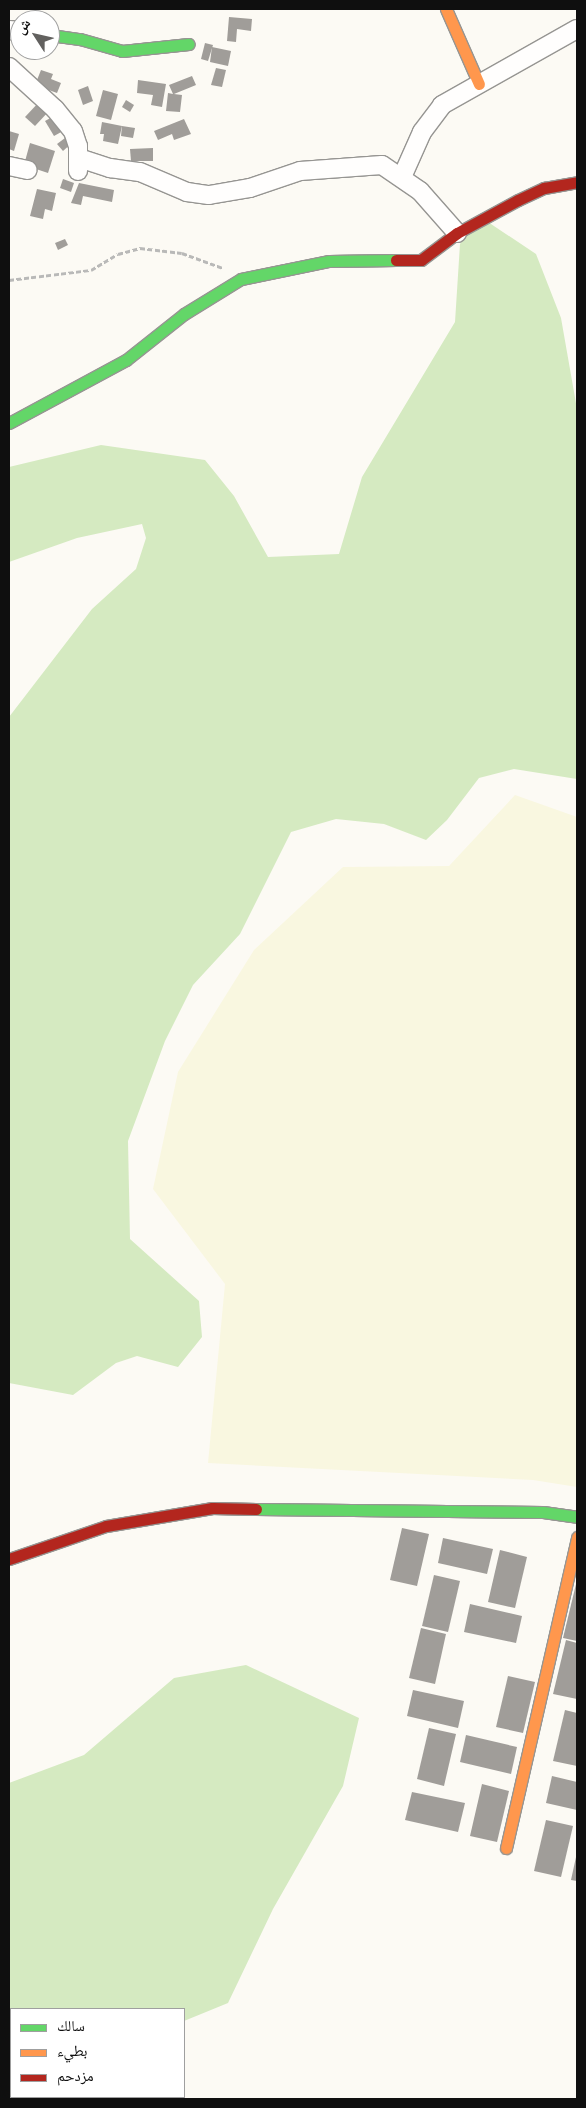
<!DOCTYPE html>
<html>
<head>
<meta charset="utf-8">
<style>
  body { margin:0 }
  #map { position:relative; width:586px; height:2108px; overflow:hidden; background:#fcfaf4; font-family:"Zilla Slab","Noto Naskh Arabic",serif }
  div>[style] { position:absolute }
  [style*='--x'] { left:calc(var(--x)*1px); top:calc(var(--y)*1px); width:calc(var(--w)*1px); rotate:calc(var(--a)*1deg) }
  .farmland>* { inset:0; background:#f9f7e0 }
  .forest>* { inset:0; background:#d5eac1 }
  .building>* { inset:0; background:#a09d99 }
  .path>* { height:2.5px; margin-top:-1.25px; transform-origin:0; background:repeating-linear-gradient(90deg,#b9b9b8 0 5px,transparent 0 7.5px) }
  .roads { filter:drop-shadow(1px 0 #969592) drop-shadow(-1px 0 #969592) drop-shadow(0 1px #969592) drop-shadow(0 -1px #969592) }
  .street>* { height:18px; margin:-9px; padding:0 9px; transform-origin:9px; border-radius:9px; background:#fffefd }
  .fast>* { height:11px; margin:-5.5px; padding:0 5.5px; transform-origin:5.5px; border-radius:5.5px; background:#63d668 }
  .slow>* { height:11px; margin:-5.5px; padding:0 5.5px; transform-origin:5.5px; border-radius:5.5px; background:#ff974d }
  .jam>* { height:11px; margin:-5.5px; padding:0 5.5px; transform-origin:5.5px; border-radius:5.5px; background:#b3261e }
  span { translate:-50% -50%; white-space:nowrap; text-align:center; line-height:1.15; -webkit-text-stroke:5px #fff; paint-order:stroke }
  .frame { position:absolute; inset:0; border:10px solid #0f0f0f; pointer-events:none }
  .legend { position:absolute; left:10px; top:2008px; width:175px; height:90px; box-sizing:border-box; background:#fff; border:1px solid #9f9f9f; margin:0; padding:6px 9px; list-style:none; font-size:15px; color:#0f0f0f }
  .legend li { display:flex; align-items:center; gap:10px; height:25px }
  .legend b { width:25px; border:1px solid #9f9f9f }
  .north { position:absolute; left:10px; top:10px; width:50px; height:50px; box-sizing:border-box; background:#fff; border:1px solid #9f9f9f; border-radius:50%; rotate:305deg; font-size:14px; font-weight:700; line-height:20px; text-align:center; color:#0f0f0f }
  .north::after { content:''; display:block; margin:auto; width:18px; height:22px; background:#62615f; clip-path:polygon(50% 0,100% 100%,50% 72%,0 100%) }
</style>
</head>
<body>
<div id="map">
  <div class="farmland">
    <i style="clip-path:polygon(515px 795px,577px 817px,577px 1487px,533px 1480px,208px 1463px,225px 1284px,153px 1189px,178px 1072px,254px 950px,343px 867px,449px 866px)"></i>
  </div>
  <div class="forest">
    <i style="clip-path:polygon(479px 216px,536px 254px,561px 318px,577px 409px,577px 779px,514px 769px,479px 778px,447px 820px,426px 840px,384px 824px,336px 819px,291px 832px,240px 934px,193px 985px,165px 1041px,128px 1141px,130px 1239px,199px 1301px,202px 1337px,178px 1367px,137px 1356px,116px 1363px,73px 1395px,9px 1383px,9px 717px,92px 609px,136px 569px,146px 538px,142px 524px,77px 538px,9px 562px,9px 467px,101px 445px,205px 460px,234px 496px,268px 557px,339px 554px,362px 477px,455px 322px,460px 244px)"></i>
    <i style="clip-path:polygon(246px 1665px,359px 1718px,343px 1786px,273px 1909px,228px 2003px,184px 2021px,184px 2009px,11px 2009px,11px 2097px,77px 2097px,9px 2099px,9px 1783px,84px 1755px,174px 1678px)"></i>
  </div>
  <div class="building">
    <i style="clip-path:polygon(229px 17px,252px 19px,251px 31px,237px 29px,236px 42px,227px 41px)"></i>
    <i style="clip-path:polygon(205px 43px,213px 45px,208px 61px,201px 59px)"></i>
    <i style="clip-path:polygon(212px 47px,231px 51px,228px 66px,210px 62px)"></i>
    <i style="clip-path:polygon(216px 68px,226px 70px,222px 87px,211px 85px)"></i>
    <i style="clip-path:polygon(41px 70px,53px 74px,51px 79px,61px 83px,57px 93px,35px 85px)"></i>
    <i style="clip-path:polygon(192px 76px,196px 85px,174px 94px,182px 95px,180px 112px,166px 111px,168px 93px,173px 94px,169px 85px)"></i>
    <i style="clip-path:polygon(138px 80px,166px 84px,162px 107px,151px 105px,153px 95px,137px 93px)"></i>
    <i style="clip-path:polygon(88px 86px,93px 101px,83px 105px,78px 90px)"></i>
    <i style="clip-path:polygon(103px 90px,118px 94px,111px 120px,96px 116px)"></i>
    <i style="clip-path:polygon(126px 100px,134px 105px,130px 112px,122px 107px)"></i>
    <i style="clip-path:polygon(40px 101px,50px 110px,35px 126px,25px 117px)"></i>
    <i style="clip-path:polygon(54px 116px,63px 131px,54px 136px,45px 121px)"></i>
    <i style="clip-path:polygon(184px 119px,191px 134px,174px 140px,172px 134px,158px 140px,154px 131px)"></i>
    <i style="clip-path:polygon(102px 122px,122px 126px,118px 144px,103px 141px,104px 134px,100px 134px)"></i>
    <i style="clip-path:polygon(122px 126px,135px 128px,133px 138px,121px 136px)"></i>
    <i style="clip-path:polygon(9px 131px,19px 134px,14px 151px,9px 149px)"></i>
    <i style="clip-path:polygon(69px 135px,74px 141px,63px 151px,57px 144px)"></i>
    <i style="clip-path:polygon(30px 143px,55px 151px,48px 173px,24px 165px)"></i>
    <i style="clip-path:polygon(153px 148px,153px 161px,131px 161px,130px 149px)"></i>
    <i style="clip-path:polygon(63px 179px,74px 183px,71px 192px,60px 188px)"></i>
    <i style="clip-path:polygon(79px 183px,114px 190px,112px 202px,83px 196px,81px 205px,71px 203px)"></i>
    <i style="clip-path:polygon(37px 189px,56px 193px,52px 211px,45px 209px,43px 219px,30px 216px)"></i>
    <i style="clip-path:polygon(65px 239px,68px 245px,58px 250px,55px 243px)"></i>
    <i style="clip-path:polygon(402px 1528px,429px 1534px,417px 1586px,390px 1580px)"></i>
    <i style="clip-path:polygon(443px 1538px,493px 1549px,487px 1574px,438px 1563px)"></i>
    <i style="clip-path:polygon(500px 1550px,527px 1557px,515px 1608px,488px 1602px)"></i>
    <i style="clip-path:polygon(434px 1575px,460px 1581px,448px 1632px,422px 1626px)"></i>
    <i style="clip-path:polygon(577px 1580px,577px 1641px,563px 1638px)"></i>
    <i style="clip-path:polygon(470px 1604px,522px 1616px,516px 1643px,464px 1632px)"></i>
    <i style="clip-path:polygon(421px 1628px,446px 1634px,435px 1684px,409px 1678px)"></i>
    <i style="clip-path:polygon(566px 1640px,577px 1643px,577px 1699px,553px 1694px)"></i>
    <i style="clip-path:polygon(508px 1676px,535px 1682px,523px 1733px,496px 1727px)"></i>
    <i style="clip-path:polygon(413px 1690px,464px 1701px,458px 1728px,407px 1716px)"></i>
    <i style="clip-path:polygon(565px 1710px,577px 1713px,577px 1766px,553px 1761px)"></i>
    <i style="clip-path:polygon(429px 1728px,456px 1734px,444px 1786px,417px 1779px)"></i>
    <i style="clip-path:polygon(466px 1735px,517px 1747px,511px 1774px,460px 1762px)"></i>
    <i style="clip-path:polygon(552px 1776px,577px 1782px,577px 1810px,546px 1803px)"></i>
    <i style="clip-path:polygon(482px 1784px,509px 1791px,497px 1842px,470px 1836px)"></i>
    <i style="clip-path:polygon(412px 1792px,465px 1803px,458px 1832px,405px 1820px)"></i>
    <i style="clip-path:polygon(546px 1820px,573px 1826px,561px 1877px,534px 1871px)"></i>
    <i style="clip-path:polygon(576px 1857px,577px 1857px,577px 1881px,571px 1880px)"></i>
  </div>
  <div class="path">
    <i style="--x:9;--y:280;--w:83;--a:-7"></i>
    <i style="--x:91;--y:270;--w:31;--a:-31"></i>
    <i style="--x:118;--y:254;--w:23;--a:-15"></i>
    <i style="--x:140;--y:248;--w:42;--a:6.8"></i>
    <i style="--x:182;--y:253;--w:44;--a:20.1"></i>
  </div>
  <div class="roads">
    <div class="street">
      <i style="--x:9;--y:30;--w:11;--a:5"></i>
      <i style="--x:9;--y:67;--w:62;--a:42.4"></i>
      <i style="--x:55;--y:109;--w:28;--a:51"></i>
      <i style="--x:73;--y:131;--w:16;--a:72"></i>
      <i style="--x:78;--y:146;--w:25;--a:90"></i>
      <i style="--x:79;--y:158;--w:33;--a:18"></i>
      <i style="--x:110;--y:168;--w:30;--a:8"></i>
      <i style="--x:140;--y:172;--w:51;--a:23.1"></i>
      <i style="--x:187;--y:192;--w:22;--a:8"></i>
      <i style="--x:209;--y:195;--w:42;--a:-9.7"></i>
      <i style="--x:250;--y:188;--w:53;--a:-18.8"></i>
      <i style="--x:300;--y:171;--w:82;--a:-4.2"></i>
      <i style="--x:382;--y:165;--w:46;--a:34.4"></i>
      <i style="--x:420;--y:191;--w:56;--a:48.6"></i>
      <i style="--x:9;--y:166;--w:19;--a:12"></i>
      <i style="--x:402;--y:177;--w:49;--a:-66"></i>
      <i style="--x:422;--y:132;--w:34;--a:-53"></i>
      <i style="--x:442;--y:105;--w:155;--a:-29.4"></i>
    </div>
    <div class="fast">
      <i style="--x:50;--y:35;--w:30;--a:8"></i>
      <i style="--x:80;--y:39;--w:44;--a:15.9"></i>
      <i style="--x:122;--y:51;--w:67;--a:-6"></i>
      <i style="--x:9;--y:423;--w:133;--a:-28.3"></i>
      <i style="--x:126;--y:360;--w:74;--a:-38.4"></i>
      <i style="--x:184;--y:314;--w:67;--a:-31.6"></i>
      <i style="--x:241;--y:279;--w:90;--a:-11.6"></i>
      <i style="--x:329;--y:261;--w:67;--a:-0.9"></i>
      <i style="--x:256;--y:1509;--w:287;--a:0.6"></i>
      <i style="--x:543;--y:1512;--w:34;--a:8"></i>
    </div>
    <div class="slow">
      <i style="--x:446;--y:9;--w:82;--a:66.3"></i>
      <i style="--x:506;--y:1848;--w:319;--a:-77.1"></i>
    </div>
    <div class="jam">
      <i style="--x:396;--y:260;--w:25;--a:0"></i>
      <i style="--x:421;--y:260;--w:45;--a:-36.9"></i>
      <i style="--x:457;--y:233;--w:69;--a:-28.4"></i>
      <i style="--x:518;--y:200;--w:29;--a:-25"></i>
      <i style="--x:544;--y:188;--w:34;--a:-10"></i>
      <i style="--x:9;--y:1559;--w:102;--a:-18.8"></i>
      <i style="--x:106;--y:1526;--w:108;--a:-9.6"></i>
      <i style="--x:212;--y:1508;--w:44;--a:1.3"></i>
    </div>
  </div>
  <div class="frame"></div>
  <ul class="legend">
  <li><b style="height:6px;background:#63d668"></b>سالك</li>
  <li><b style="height:6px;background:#ff974d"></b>بطيء</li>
  <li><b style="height:6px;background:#b3261e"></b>مزدحم</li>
  </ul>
  <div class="north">ش</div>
</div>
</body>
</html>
